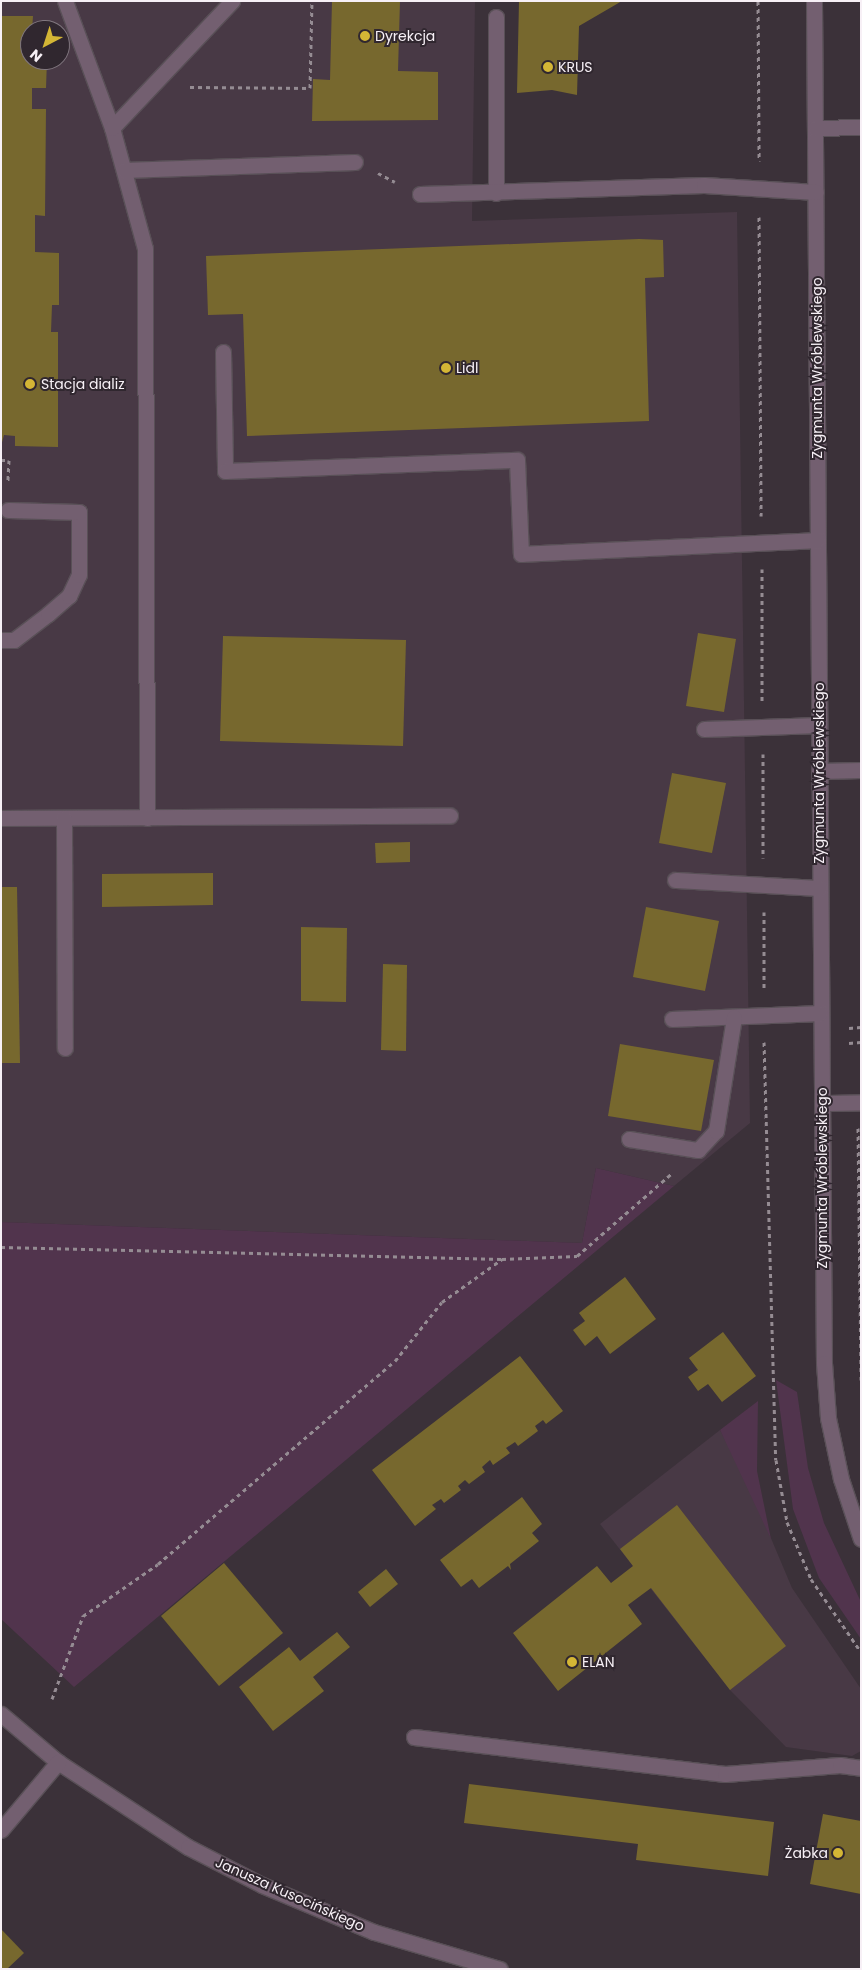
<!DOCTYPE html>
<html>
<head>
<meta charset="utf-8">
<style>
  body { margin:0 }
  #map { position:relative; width:862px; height:1970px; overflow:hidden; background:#3b3139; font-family:Poppins,sans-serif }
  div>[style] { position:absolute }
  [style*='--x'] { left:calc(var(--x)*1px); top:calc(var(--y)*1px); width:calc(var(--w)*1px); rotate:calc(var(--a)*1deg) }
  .built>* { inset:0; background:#483945 }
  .green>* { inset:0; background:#51344d }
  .building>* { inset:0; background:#77682e }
  .path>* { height:3px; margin-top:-1.5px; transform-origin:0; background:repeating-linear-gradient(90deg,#958c93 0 4px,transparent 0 8px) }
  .roads { filter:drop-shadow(1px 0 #595057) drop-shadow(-1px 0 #595057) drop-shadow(0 1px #595057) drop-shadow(0 -1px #595057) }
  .minor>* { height:15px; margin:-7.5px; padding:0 7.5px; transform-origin:7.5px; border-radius:7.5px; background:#735f70 }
  .dots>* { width:14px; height:14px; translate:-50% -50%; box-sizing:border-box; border:2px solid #30272f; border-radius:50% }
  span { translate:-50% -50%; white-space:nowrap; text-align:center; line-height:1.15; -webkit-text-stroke:4px #30272f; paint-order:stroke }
  .poi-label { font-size:14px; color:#f7f0f6 }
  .left { translate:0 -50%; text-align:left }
  .right { translate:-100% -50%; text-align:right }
  .street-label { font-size:14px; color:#f7f0f6 }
  .frame { position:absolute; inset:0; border:2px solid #f7f0f6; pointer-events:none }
  .north { position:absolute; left:20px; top:20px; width:50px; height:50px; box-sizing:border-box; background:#30272f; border:1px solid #80777f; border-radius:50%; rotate:220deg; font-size:14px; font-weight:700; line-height:20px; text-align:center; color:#f7f0f6 }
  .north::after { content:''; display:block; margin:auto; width:18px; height:22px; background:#d4b635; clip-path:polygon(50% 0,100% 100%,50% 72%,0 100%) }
</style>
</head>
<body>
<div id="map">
  <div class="built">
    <i style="clip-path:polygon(evenodd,1px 1px,475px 1px,472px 221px,737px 212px,750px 1123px,674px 1186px,596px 1168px,582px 1243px,1px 1222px,1px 1px,30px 30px,60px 30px,60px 60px,30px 60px,30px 30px)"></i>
    <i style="clip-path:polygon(720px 1430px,746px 1479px,792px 1588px,861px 1689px,861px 1751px,852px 1756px,786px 1747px,730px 1690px,600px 1524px)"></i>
  </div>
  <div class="green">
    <i style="clip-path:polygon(596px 1168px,674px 1186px,74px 1687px,1px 1619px,1px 1222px,582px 1243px)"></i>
    <i style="clip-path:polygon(776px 1380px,797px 1392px,808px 1468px,824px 1523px,861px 1602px,861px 1639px,819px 1578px,793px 1509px)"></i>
    <i style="clip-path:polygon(758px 1401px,757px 1471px,771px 1539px,720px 1430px)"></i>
  </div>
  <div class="building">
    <i style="clip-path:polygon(332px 1px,400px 1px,398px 71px,438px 72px,438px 120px,312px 121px,313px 79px,330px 80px)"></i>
    <i style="clip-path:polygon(519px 1px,622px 1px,579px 26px,577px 95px,552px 90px,517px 93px)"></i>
    <i style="clip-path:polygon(1px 16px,33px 16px,30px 60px,47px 60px,46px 88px,32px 88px,32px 109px,46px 109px,45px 216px,35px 215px,35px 252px,59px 253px,59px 305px,52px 305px,51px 332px,58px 332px,58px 447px,15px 446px,15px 436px,4px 435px,1px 446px)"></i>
    <i style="clip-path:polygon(639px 239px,663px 240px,664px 277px,645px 278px,649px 421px,247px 436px,243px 314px,208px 315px,206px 256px)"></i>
    <i style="clip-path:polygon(698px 633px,736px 639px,724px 712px,686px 706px)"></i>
    <i style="clip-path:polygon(223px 636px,406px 640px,403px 746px,220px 741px)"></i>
    <i style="clip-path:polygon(672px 773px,726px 783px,712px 853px,659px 843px)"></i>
    <i style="clip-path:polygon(410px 842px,410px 862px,376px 863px,375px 843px)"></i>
    <i style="clip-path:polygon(213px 873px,213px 905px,102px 907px,102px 874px)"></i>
    <i style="clip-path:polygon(1px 887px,17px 887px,20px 1063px,1px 1063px)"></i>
    <i style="clip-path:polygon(646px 907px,719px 921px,705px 991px,633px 977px)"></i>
    <i style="clip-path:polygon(301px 927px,347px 928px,346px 1002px,301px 1001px)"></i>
    <i style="clip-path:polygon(383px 964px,407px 965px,406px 1051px,381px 1050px)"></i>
    <i style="clip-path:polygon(620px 1044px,714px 1060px,701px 1131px,608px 1116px)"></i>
    <i style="clip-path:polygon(625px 1277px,656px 1319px,610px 1354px,597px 1336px,585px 1346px,573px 1330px,585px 1321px,579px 1313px)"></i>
    <i style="clip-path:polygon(723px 1332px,756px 1376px,722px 1402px,708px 1384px,698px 1391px,688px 1377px,698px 1370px,689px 1358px)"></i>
    <i style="clip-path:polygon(520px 1356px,563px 1411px,546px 1424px,543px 1420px,535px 1426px,538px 1431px,518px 1446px,515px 1442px,506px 1448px,510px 1453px,493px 1465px,490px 1460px,482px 1467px,485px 1472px,469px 1484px,465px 1480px,458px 1486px,461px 1490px,444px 1503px,441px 1499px,432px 1505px,436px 1509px,415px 1526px,372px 1470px)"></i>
    <i style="clip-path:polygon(522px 1497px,542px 1524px,532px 1533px,539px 1541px,510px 1564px,511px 1570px,508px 1566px,479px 1588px,472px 1579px,461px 1587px,440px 1560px)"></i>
    <i style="clip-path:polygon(677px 1505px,786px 1646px,730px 1690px,651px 1588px,628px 1605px,642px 1624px,558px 1691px,513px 1633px,597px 1566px,611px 1583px,633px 1566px,620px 1549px)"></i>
    <i style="clip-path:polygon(224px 1563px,283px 1633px,219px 1686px,161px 1616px)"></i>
    <i style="clip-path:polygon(386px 1569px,398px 1584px,370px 1607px,358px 1592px)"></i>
    <i style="clip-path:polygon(337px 1632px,350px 1647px,313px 1677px,324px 1691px,273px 1731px,239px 1687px,289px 1647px,300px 1661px)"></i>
    <i style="clip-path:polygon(469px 1784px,774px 1822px,768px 1876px,636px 1860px,638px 1844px,464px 1823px)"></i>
    <i style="clip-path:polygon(823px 1814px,861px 1821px,861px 1894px,810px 1884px)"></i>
    <i style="clip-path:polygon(1px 1929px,24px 1953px,7px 1969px,1px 1969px)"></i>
  </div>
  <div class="path">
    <i style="--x:758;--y:1;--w:160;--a:89.6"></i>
    <i style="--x:190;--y:87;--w:120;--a:0.5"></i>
    <i style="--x:310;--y:88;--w:87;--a:-88.7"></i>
    <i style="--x:378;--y:173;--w:19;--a:28"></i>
    <i style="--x:759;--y:217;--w:299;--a:89.6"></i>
    <i style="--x:1;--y:460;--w:8;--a:0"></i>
    <i style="--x:9;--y:460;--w:22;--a:93"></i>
    <i style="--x:762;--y:569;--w:132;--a:90"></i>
    <i style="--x:763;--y:754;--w:104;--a:90"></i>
    <i style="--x:764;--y:912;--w:76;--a:90"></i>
    <i style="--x:849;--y:1028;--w:12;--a:-5"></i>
    <i style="--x:764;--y:1042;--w:418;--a:88.4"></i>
    <i style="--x:776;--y:1460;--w:63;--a:79.9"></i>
    <i style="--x:787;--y:1522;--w:62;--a:67.2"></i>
    <i style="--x:811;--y:1579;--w:88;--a:55.6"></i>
    <i style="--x:849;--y:1043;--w:12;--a:-5"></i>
    <i style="--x:858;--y:1128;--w:252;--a:89.3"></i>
    <i style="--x:1;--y:1247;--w:501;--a:1.37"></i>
    <i style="--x:502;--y:1259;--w:75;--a:-2.3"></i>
    <i style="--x:577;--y:1256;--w:125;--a:-41.1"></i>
    <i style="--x:52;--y:1699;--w:89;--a:-69.5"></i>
    <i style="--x:83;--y:1616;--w:91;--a:-34.7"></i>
    <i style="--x:158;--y:1564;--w:312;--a:-40.6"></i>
    <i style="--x:395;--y:1361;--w:75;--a:-51.5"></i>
    <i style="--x:442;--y:1302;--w:74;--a:-35.6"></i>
  </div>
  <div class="roads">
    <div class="minor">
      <i style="--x:65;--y:1;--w:135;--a:69.7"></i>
      <i style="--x:112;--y:128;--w:125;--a:74.7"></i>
      <i style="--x:145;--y:249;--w:569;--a:89.8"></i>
      <i style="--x:814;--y:1;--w:1362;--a:89.58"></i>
      <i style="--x:824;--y:1363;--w:55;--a:85.8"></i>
      <i style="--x:828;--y:1418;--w:62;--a:78"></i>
      <i style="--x:841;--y:1479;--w:63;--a:71.6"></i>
      <i style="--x:112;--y:128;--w:175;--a:-46.6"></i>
      <i style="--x:815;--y:128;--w:46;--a:-1.2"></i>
      <i style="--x:124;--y:170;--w:231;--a:-2"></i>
      <i style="--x:496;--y:193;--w:176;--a:-90"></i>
      <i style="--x:420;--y:194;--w:284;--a:-1.8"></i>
      <i style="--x:704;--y:185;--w:112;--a:3.6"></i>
      <i style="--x:223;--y:352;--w:119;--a:89"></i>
      <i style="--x:225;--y:471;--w:292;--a:-2.2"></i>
      <i style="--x:517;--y:460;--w:94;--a:87.6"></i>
      <i style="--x:521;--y:554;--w:297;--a:-2.7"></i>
      <i style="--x:1;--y:640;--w:13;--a:0"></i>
      <i style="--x:14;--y:640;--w:43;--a:-37.4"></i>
      <i style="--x:48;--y:614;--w:28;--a:-41"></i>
      <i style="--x:69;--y:596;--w:23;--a:-65"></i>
      <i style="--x:79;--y:575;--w:63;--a:-90"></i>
      <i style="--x:79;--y:512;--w:71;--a:-178.4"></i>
      <i style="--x:704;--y:729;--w:115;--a:-2"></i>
      <i style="--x:819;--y:771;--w:42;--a:-1.4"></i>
      <i style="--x:1;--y:818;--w:449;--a:-0.3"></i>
      <i style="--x:64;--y:818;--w:230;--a:89.8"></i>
      <i style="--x:675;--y:880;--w:145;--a:3.2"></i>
      <i style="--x:672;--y:1019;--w:148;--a:-2.3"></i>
      <i style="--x:822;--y:1103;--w:39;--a:-1"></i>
      <i style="--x:629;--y:1139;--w:70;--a:9.1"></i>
      <i style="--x:698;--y:1150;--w:26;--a:-47"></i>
      <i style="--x:716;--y:1131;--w:115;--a:-81"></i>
      <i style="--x:1;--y:1714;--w:75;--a:40.1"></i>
      <i style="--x:58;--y:1762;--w:155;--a:33.2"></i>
      <i style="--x:188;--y:1847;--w:83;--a:27.2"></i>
      <i style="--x:262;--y:1885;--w:121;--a:22.8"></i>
      <i style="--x:374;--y:1932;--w:131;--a:16.4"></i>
      <i style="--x:414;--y:1737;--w:313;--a:6.8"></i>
      <i style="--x:725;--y:1774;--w:115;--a:-4.5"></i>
      <i style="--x:840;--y:1765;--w:21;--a:8"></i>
      <i style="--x:1;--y:1830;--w:89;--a:-50"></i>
    </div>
  </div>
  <div class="dots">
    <i style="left:365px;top:36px;background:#d4b635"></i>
    <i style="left:548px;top:67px;background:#d4b635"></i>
    <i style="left:446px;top:368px;background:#d4b635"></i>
    <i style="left:30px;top:384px;background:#d4b635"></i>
    <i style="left:572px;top:1662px;background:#d4b635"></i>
    <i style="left:838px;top:1853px;background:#d4b635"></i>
  </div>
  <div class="poi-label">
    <span class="left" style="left:375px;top:36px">Dyrekcja</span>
    <span class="left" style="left:558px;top:67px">KRUS</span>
    <span class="left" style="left:456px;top:368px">Lidl</span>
    <span class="left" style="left:41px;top:384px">Stacja dializ</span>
    <span class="left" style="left:582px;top:1662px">ELAN</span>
    <span class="right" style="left:828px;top:1853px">Żabka</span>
  </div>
  <div class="street-label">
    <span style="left:817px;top:368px;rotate:-90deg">Zygmunta Wróblewskiego</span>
    <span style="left:819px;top:773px;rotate:-90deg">Zygmunta Wróblewskiego</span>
    <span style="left:822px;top:1178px;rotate:-90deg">Zygmunta Wróblewskiego</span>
    <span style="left:290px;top:1894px;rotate:24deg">Janusza Kusocińskiego</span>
  </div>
  <div class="frame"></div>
  <div class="north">N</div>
</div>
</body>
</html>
